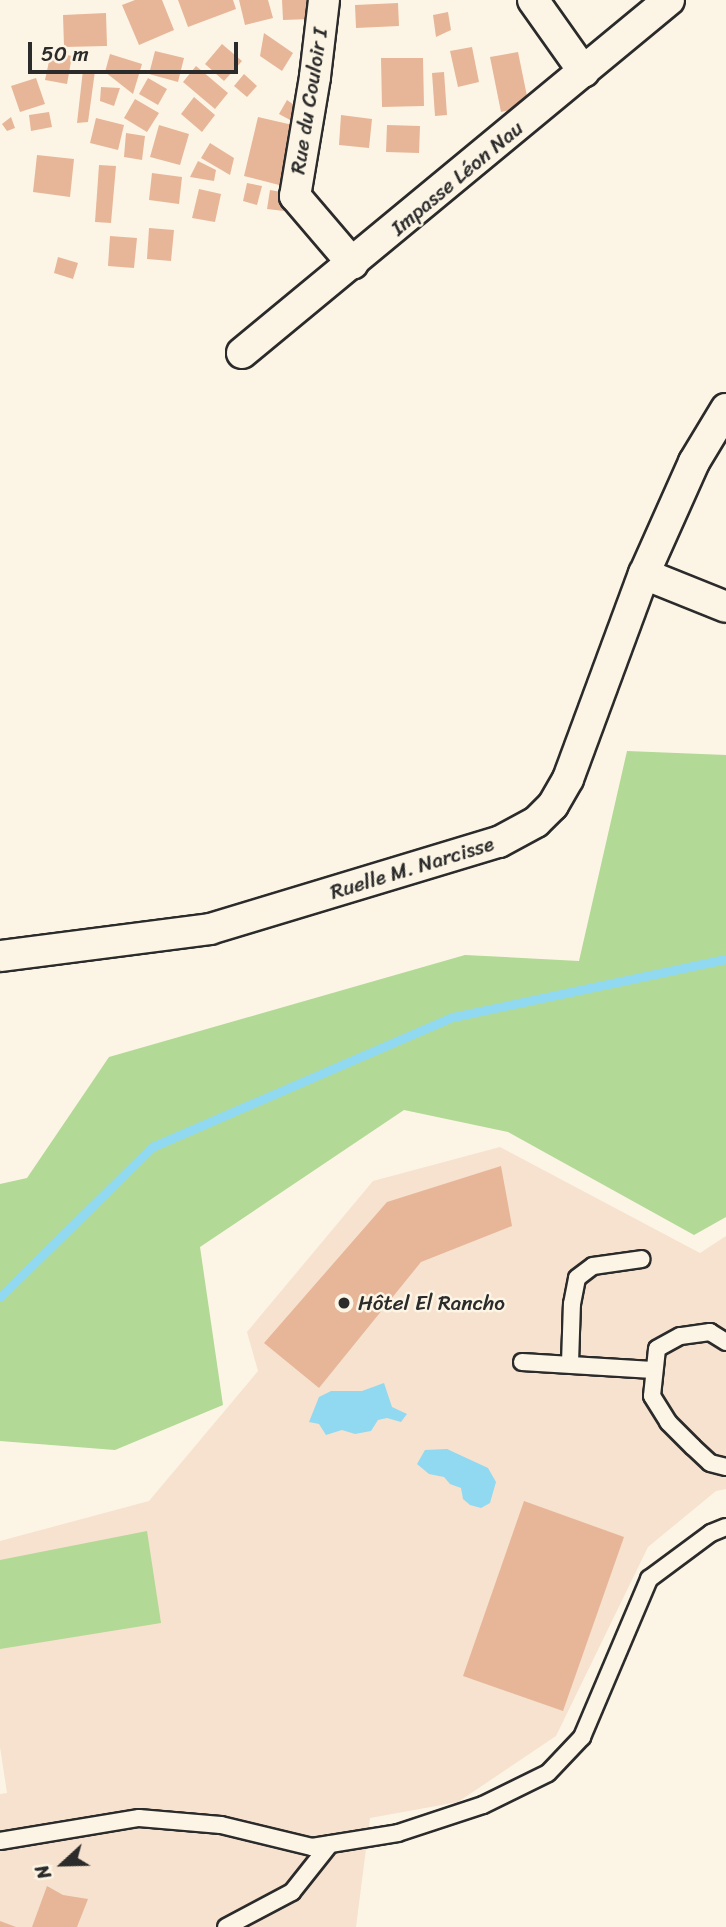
<!DOCTYPE html>
<html>
<head>
<meta charset="utf-8">
<style>
  body { margin:0 }
  #map { position:relative; width:726px; height:1927px; overflow:hidden; background:#fcf5e5; font-family:Sriracha,sans-serif }
  div>[style] { position:absolute }
  [style*='--x'] { left:calc(var(--x)*1px); top:calc(var(--y)*1px); width:calc(var(--w)*1px); rotate:calc(var(--a)*1deg) }
  .built>* { inset:0; background:#f6e2ce }
  .green>* { inset:0; background:#b2d995 }
  .water>* { inset:0; background:#90d9f1 }
  .stream>* { height:9px; margin:-4.5px; padding:0 4.5px; transform-origin:4.5px; border-radius:4.5px; background:#90d9f1 }
  .building>* { inset:0; background:#e7b698 }
  .roads { filter:drop-shadow(2px 0 #2b2b2b) drop-shadow(-2px 0 #2b2b2b) drop-shadow(0 2px #2b2b2b) drop-shadow(0 -2px #2b2b2b) }
  .service>* { height:16px; margin:-8px; padding:0 8px; transform-origin:8px; border-radius:8px; background:#fcf5e5 }
  .minor>* { height:30px; margin:-15px; padding:0 15px; transform-origin:15px; border-radius:15px; background:#fcf5e5 }
  .dots>* { width:19px; height:19px; translate:-50% -50%; box-sizing:border-box; border:4px solid #fcf5e5; border-radius:50% }
  span { translate:-50% -50%; white-space:nowrap; text-align:center; line-height:1.15; -webkit-text-stroke:5px #fcf5e5; paint-order:stroke }
  .street-label { font-size:21px; color:#2b2b2b }
  .poi-label { font-size:21px; color:#2b2b2b }
  .left { translate:0 -50%; text-align:left }
  .north { position:absolute; left:28px; top:1829px; width:70px; height:70px; -webkit-text-stroke:5px #fcf5e5; paint-order:stroke; rotate:248deg; font-size:19px; font-weight:700; line-height:28px; text-align:center; color:#2b2b2b }
  .north::after { content:''; display:block; margin:auto; width:24px; height:32px; background:#2b2b2b; clip-path:polygon(50% 0,100% 100%,50% 72%,0 100%) }
  .scale { position:absolute; left:28px; top:42px; width:210px; height:32px; box-sizing:border-box; border:4px solid #2b2b2b; border-top:0; padding-left:9px; font-size:21px; line-height:24px; white-space:nowrap; color:#2b2b2b; -webkit-text-stroke:5px #fcf5e5; paint-order:stroke }
</style>
</head>
<body>
<div id="map">
  <div class="built">
    <i style="clip-path:polygon(500px 1147px,700px 1253px,726px 1236px,726px 1489px,716px 1491px,648px 1547px,556px 1736px,458px 1802px,370px 1818px,356px 1927px,0 1927px,0 1794px,7px 1793px,0 1747px,0 1541px,149px 1501px,258px 1371px,247px 1332px,373px 1181px)"></i>
  </div>
  <div class="green">
    <i style="clip-path:polygon(627px 751px,726px 755px,726px 1217px,694px 1235px,508px 1132px,404px 1110px,200px 1247px,223px 1405px,115px 1450px,0 1441px,0 1184px,27px 1178px,109px 1057px,465px 955px,579px 961px)"></i>
    <i style="clip-path:polygon(147px 1531px,161px 1623px,0 1649px,0 1560px)"></i>
  </div>
  <div class="water">
    <i style="clip-path:polygon(384px 1383px,392px 1407px,407px 1414px,401px 1422px,387px 1418px,378px 1420px,371px 1431px,355px 1434px,342px 1430px,326px 1435px,319px 1424px,309px 1422px,319px 1397px,331px 1391px,362px 1391px)"></i>
    <i style="clip-path:polygon(447px 1449px,488px 1468px,496px 1482px,490px 1503px,481px 1508px,470px 1505px,463px 1499px,461px 1488px,450px 1484px,444px 1477px,429px 1474px,417px 1464px,425px 1450px)"></i>
  </div>
  <div class="stream">
    <i style="--x:0;--y:1297;--w:214;--a:-44.6"></i>
    <i style="--x:152;--y:1147;--w:328;--a:-23.4"></i>
    <i style="--x:453;--y:1017;--w:279;--a:-12"></i>
  </div>
  <div class="building">
    <i style="clip-path:polygon(135px 0,162px 0,174px 30px,139px 45px,122px 5px)"></i>
    <i style="clip-path:polygon(178px 0,233px 0,236px 9px,188px 27px)"></i>
    <i style="clip-path:polygon(239px 0,268px 0,273px 18px,245px 25px)"></i>
    <i style="clip-path:polygon(282px 0,309px 0,310px 19px,283px 20px)"></i>
    <i style="clip-path:polygon(398px 3px,399px 26px,356px 28px,355px 5px)"></i>
    <i style="clip-path:polygon(448px 12px,451px 30px,436px 37px,433px 15px)"></i>
    <i style="clip-path:polygon(106px 13px,107px 46px,64px 47px,63px 15px)"></i>
    <i style="clip-path:polygon(264px 33px,293px 53px,282px 71px,260px 56px)"></i>
    <i style="clip-path:polygon(222px 44px,242px 61px,224px 81px,205px 64px)"></i>
    <i style="clip-path:polygon(472px 47px,479px 82px,458px 87px,450px 51px)"></i>
    <i style="clip-path:polygon(155px 51px,184px 58px,178px 82px,149px 74px)"></i>
    <i style="clip-path:polygon(51px 52px,72px 56px,67px 84px,45px 80px)"></i>
    <i style="clip-path:polygon(518px 52px,529px 106px,501px 112px,490px 57px)"></i>
    <i style="clip-path:polygon(110px 54px,142px 64px,133px 94px,105px 72px)"></i>
    <i style="clip-path:polygon(381px 58px,423px 58px,424px 106px,382px 107px)"></i>
    <i style="clip-path:polygon(196px 66px,228px 93px,215px 109px,183px 82px)"></i>
    <i style="clip-path:polygon(83px 70px,95px 71px,88px 122px,77px 123px)"></i>
    <i style="clip-path:polygon(444px 72px,447px 115px,435px 116px,432px 73px)"></i>
    <i style="clip-path:polygon(244px 74px,257px 86px,247px 97px,234px 86px)"></i>
    <i style="clip-path:polygon(36px 78px,45px 104px,20px 112px,11px 86px)"></i>
    <i style="clip-path:polygon(148px 78px,167px 89px,158px 105px,139px 94px)"></i>
    <i style="clip-path:polygon(101px 87px,120px 88px,114px 106px,100px 101px)"></i>
    <i style="clip-path:polygon(194px 97px,215px 115px,202px 132px,181px 114px)"></i>
    <i style="clip-path:polygon(135px 99px,159px 113px,147px 132px,124px 118px)"></i>
    <i style="clip-path:polygon(287px 100px,300px 109px,292px 121px,279px 114px)"></i>
    <i style="clip-path:polygon(49px 112px,52px 127px,31px 131px,29px 115px)"></i>
    <i style="clip-path:polygon(341px 115px,372px 119px,369px 148px,339px 145px)"></i>
    <i style="clip-path:polygon(11px 117px,15px 128px,7px 131px,2px 124px)"></i>
    <i style="clip-path:polygon(258px 117px,297px 126px,283px 186px,244px 176px)"></i>
    <i style="clip-path:polygon(96px 118px,124px 125px,118px 150px,90px 143px)"></i>
    <i style="clip-path:polygon(159px 125px,189px 134px,180px 165px,150px 157px)"></i>
    <i style="clip-path:polygon(387px 125px,420px 126px,419px 153px,386px 152px)"></i>
    <i style="clip-path:polygon(126px 133px,145px 136px,142px 160px,124px 157px)"></i>
    <i style="clip-path:polygon(210px 143px,234px 158px,230px 175px,201px 158px)"></i>
    <i style="clip-path:polygon(37px 155px,74px 159px,70px 197px,33px 192px)"></i>
    <i style="clip-path:polygon(198px 161px,216px 170px,214px 181px,190px 177px)"></i>
    <i style="clip-path:polygon(99px 165px,116px 166px,111px 223px,95px 222px)"></i>
    <i style="clip-path:polygon(152px 173px,182px 177px,179px 204px,149px 200px)"></i>
    <i style="clip-path:polygon(247px 183px,262px 186px,257px 205px,243px 201px)"></i>
    <i style="clip-path:polygon(199px 189px,221px 194px,215px 222px,192px 218px)"></i>
    <i style="clip-path:polygon(270px 190px,287px 193px,284px 211px,267px 209px)"></i>
    <i style="clip-path:polygon(149px 228px,174px 230px,171px 261px,147px 259px)"></i>
    <i style="clip-path:polygon(110px 236px,137px 238px,134px 268px,108px 266px)"></i>
    <i style="clip-path:polygon(58px 257px,78px 263px,73px 279px,54px 273px)"></i>
    <i style="clip-path:polygon(501px 1166px,512px 1226px,421px 1262px,319px 1388px,264px 1343px,387px 1202px)"></i>
    <i style="clip-path:polygon(524px 1501px,624px 1537px,563px 1711px,463px 1676px)"></i>
    <i style="clip-path:polygon(47px 1886px,63px 1895px,88px 1899px,77px 1927px,32px 1927px)"></i>
    <i style="clip-path:polygon(0 1921px,16px 1927px,0 1927px)"></i>
  </div>
  <div class="roads">
    <div class="service">
      <i style="--x:726;--y:1342;--w:19;--a:-148"></i>
      <i style="--x:710;--y:1332;--w:30;--a:172"></i>
      <i style="--x:680;--y:1336;--w:26;--a:151"></i>
      <i style="--x:657;--y:1349;--w:47;--a:96.1"></i>
      <i style="--x:652;--y:1396;--w:31;--a:58"></i>
      <i style="--x:668;--y:1422;--w:35;--a:45"></i>
      <i style="--x:693;--y:1447;--w:23;--a:43"></i>
      <i style="--x:710;--y:1463;--w:16;--a:14"></i>
      <i style="--x:522;--y:1362;--w:131;--a:3.5"></i>
      <i style="--x:570;--y:1363;--w:59;--a:-88.1"></i>
      <i style="--x:572;--y:1304;--w:26;--a:-79"></i>
      <i style="--x:577;--y:1278;--w:20;--a:-37"></i>
      <i style="--x:593;--y:1266;--w:49;--a:-8.1"></i>
      <i style="--x:0;--y:1841;--w:141;--a:-9.4"></i>
      <i style="--x:139;--y:1818;--w:82;--a:4.9"></i>
      <i style="--x:221;--y:1825;--w:94;--a:13.6"></i>
      <i style="--x:312;--y:1847;--w:87;--a:-9.2"></i>
      <i style="--x:398;--y:1833;--w:89;--a:-18.2"></i>
      <i style="--x:483;--y:1805;--w:72;--a:-26.2"></i>
      <i style="--x:548;--y:1773;--w:50;--a:-46.6"></i>
      <i style="--x:582;--y:1737;--w:172;--a:-67"></i>
      <i style="--x:649;--y:1579;--w:77;--a:-36.6"></i>
      <i style="--x:711;--y:1533;--w:16;--a:-22"></i>
      <i style="--x:226;--y:1927;--w:75;--a:-27.9"></i>
      <i style="--x:292;--y:1892;--w:61;--a:-51.6"></i>
    </div>
    <div class="minor">
      <i style="--x:324;--y:0;--w:78;--a:96.7"></i>
      <i style="--x:315;--y:77;--w:121;--a:99.5"></i>
      <i style="--x:295;--y:196;--w:89;--a:49.5"></i>
      <i style="--x:533;--y:0;--w:88;--a:54.7"></i>
      <i style="--x:242;--y:353;--w:554;--a:-39.58"></i>
      <i style="--x:644;--y:574;--w:88;--a:21.9"></i>
      <i style="--x:0;--y:956;--w:212;--a:-7.3"></i>
      <i style="--x:210;--y:929;--w:302;--a:-16.8"></i>
      <i style="--x:499;--y:842;--w:42;--a:-28.4"></i>
      <i style="--x:536;--y:822;--w:24;--a:-45"></i>
      <i style="--x:553;--y:805;--w:30;--a:-60"></i>
      <i style="--x:568;--y:779;--w:219;--a:-69.7"></i>
      <i style="--x:644;--y:574;--w:123;--a:-65.9"></i>
      <i style="--x:694;--y:462;--w:62;--a:-58.9"></i>
    </div>
  </div>
  <div class="dots">
    <i style="left:344px;top:1303px;background:#2b2b2b"></i>
  </div>
  <div class="street-label">
    <span style="left:309px;top:101px;rotate:-81deg">Rue du Couloir I</span>
    <span style="left:457px;top:178px;rotate:-40deg">Impasse Léon Nau</span>
    <span style="left:412px;top:868px;rotate:-17deg">Ruelle M. Narcisse</span>
  </div>
  <div class="poi-label">
    <span class="left" style="left:358px;top:1303px">Hôtel El Rancho</span>
  </div>
  <div class="north">N</div>
  <div class="scale">50 m</div>
</div>
</body>
</html>
